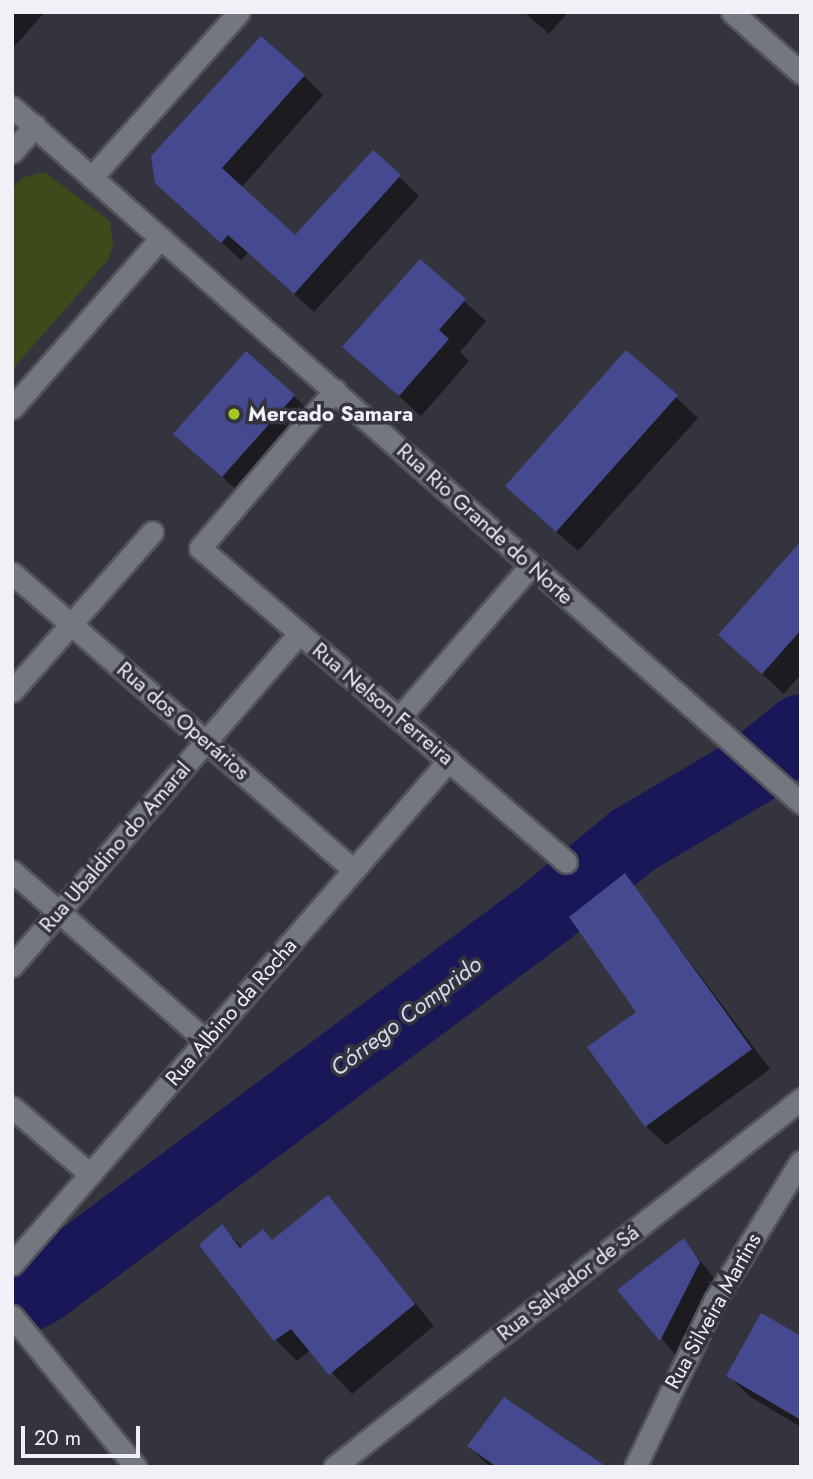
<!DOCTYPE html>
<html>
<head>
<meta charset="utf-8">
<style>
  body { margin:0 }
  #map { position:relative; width:813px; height:1479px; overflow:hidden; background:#33343d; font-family:Jost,sans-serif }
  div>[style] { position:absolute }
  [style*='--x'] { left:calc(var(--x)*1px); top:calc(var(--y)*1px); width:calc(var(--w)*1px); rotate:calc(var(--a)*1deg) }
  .green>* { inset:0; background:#3d4a19 }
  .shadow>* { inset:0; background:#0007 }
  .river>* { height:72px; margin:-36px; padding:0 36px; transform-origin:36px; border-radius:36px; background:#1a1758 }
  .building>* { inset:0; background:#454a90 }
  .roads { filter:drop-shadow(2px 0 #52535b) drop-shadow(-2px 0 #52535b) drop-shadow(0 2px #52535b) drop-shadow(0 -2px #52535b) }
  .minor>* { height:21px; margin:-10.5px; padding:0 10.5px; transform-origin:10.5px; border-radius:10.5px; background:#747680 }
  .dots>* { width:19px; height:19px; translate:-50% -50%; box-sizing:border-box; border:4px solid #33343d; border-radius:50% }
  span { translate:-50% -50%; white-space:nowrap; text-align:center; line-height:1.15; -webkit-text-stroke:7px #33343d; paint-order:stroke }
  .poi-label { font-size:21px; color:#f0f1f7; font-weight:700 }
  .left { translate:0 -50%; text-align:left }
  .street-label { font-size:21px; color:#f0f1f7 }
  .water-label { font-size:23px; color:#d5d9ee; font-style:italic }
  .frame { position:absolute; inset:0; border:14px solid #f0f1f7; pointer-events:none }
  .scale { position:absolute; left:21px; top:1426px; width:119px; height:32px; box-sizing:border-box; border:4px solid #f0f1f7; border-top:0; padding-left:9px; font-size:21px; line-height:24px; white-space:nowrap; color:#f0f1f7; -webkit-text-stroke:5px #33343d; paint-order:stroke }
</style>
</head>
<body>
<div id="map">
  <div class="green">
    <i style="clip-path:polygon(44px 172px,110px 221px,113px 246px,108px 260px,12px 370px,12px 189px,22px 178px)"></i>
  </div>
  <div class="shadow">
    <i style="clip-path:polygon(12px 12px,45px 12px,12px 49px)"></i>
    <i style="clip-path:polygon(524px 12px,568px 12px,549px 34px)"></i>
    <i style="clip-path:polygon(304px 76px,323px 95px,241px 188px,296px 238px,373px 152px,419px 196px,314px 312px,248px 253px,241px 260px,177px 202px)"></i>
    <i style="clip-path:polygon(420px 262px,486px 321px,460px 352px,469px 361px,421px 416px,345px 347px)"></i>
    <i style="clip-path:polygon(627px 352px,698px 418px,578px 551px,528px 507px)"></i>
    <i style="clip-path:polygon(294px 396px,315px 417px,244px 497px,175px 433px)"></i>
    <i style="clip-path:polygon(801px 543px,801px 674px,784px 694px,720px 635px)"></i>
    <i style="clip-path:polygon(625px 875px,770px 1069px,666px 1145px,646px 1126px)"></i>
    <i style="clip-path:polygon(328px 1198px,434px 1326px,352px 1394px,311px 1350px,297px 1361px,276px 1340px,222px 1227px,243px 1248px,273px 1242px)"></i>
    <i style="clip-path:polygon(684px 1240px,714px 1278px,675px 1354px,620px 1291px)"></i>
    <i style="clip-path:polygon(801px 1338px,801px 1427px,749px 1396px,728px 1375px)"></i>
    <i style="clip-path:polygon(469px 1446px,603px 1467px,490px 1467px)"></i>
  </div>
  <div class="river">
    <i style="--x:12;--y:1304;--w:34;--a:-28"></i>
    <i style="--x:42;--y:1288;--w:629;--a:-36.72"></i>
    <i style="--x:546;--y:912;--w:112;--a:-39.5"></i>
    <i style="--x:632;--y:841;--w:139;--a:-30.6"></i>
    <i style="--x:752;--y:770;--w:63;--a:-39.2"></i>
  </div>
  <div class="building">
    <i style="clip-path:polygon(261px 36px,305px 75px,222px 168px,295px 235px,373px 150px,401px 175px,294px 294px,228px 235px,221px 243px,155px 183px,151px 156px)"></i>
    <i style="clip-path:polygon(420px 259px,466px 299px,439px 330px,449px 339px,399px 396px,342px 347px)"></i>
    <i style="clip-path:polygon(626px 350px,678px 395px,556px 532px,505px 486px)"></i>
    <i style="clip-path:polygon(246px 351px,295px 395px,222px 477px,173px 434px)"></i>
    <i style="clip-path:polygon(801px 541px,801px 630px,762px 674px,718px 635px)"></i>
    <i style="clip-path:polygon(625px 873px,752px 1049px,645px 1127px,587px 1047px,636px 1012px,569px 917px)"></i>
    <i style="clip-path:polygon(328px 1195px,415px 1304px,329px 1375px,291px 1329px,274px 1341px,199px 1245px,222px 1224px,240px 1248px,263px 1229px,272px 1240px)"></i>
    <i style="clip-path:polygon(684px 1238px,700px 1262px,660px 1341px,617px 1290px)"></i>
    <i style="clip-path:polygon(761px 1313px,801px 1336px,801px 1420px,726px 1376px)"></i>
    <i style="clip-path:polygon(504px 1397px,607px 1467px,497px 1467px,467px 1446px)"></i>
  </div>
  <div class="roads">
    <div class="minor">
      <i style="--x:732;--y:12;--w:92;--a:41.5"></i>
      <i style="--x:12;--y:107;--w:1052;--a:41.42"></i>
      <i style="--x:12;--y:152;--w:35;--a:-49"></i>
      <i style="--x:92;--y:177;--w:221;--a:-48.3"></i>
      <i style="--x:335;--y:390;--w:208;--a:130.5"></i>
      <i style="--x:200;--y:548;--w:482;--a:40.6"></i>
      <i style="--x:12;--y:408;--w:226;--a:-48.8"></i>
      <i style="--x:12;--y:573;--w:453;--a:41"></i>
      <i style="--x:12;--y:691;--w:212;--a:-48.6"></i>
      <i style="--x:399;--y:718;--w:202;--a:-49.2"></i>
      <i style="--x:12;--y:871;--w:258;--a:41.2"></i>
      <i style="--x:12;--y:966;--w:440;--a:-49.2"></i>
      <i style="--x:12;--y:1107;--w:103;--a:40.7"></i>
      <i style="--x:12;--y:1264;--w:667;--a:-49.07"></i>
      <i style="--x:12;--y:1316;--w:195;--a:50.6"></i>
      <i style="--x:334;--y:1467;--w:595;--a:-38.24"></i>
      <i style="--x:635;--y:1467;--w:185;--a:-64.4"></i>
      <i style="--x:715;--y:1300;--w:163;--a:-58.3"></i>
    </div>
  </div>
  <div class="dots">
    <i style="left:234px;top:414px;background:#a5c823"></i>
  </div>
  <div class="poi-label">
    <span class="left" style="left:248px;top:414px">Mercado Samara</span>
  </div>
  <div class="street-label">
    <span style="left:485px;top:524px;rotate:42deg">Rua Rio Grande do Norte</span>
    <span style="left:383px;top:704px;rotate:40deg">Rua Nelson Ferreira</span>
    <span style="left:183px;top:721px;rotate:41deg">Rua dos Operários</span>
    <span style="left:115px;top:847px;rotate:-49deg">Rua Ubaldino do Amaral</span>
    <span style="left:231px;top:1012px;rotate:-49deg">Rua Albino da Rocha</span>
    <span style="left:568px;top:1283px;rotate:-38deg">Rua Salvador de Sá</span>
    <span style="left:713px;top:1311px;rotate:-61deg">Rua Silveira Martins</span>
  </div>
  <div class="water-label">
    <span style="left:406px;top:1016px;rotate:-37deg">Córrego Comprido</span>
  </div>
  <div class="frame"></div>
  <div class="scale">20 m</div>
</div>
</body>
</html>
